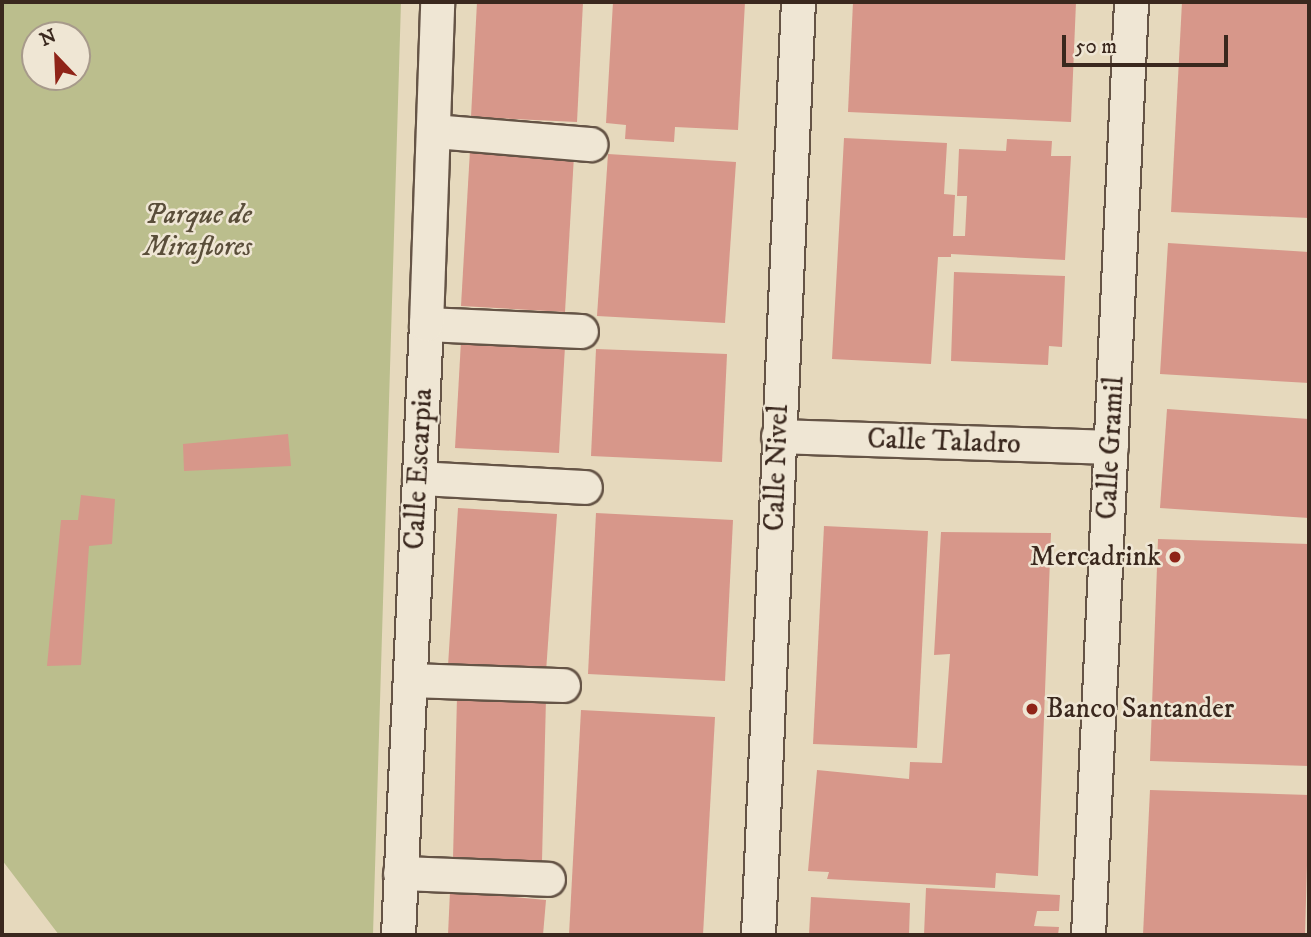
<!DOCTYPE html>
<html>
<head>
<meta charset="utf-8">
<style>
  body { margin:0 }
  #map { position:relative; width:1311px; height:937px; overflow:hidden; background:#e6d9bd; font-family:"IM FELL DW Pica",serif }
  div>[style] { position:absolute }
  [style*='--x'] { left:calc(var(--x)*1px); top:calc(var(--y)*1px); width:calc(var(--w)*1px); rotate:calc(var(--a)*1deg) }
  .green>* { inset:0; background:#bbbe8d }
  .building>* { inset:0; background:#d7978a }
  .roads { filter:drop-shadow(2px 0 #655446) drop-shadow(-2px 0 #655446) drop-shadow(0 2px #655446) drop-shadow(0 -2px #655446) }
  .minor>* { height:33px; margin:-16.5px; padding:0 16.5px; transform-origin:16.5px; border-radius:16.5px; background:#efe6d4 }
  .dots>* { width:19px; height:19px; translate:-50% -50%; box-sizing:border-box; border:4px solid #efe6d4; border-radius:50% }
  span { translate:-50% -50%; white-space:nowrap; text-align:center; line-height:1.15; -webkit-text-stroke:5px #efe6d4; paint-order:stroke }
  .park-label { font-size:28px; color:#5a4e3a; font-style:italic }
  .street-label { font-size:28px; color:#3a281e }
  .poi-label { font-size:28px; color:#3a281e }
  .right { translate:-100% -50%; text-align:right }
  .left { translate:0 -50%; text-align:left }
  .frame { position:absolute; inset:0; border:4px solid #3a281e; pointer-events:none }
  .north { position:absolute; left:21px; top:21px; width:70px; height:70px; box-sizing:border-box; background:#efe6d4; border:2px solid #a79a8b; border-radius:50%; rotate:337deg; font-size:19px; font-weight:700; line-height:28px; text-align:center; color:#3a281e }
  .north::after { content:''; display:block; margin:auto; width:24px; height:32px; background:#8f2418; clip-path:polygon(50% 0,100% 100%,50% 72%,0 100%) }
  .scale { position:absolute; left:1062px; top:35px; width:166px; height:32px; box-sizing:border-box; border:4px solid #3a281e; border-top:0; padding-left:9px; font-size:21px; line-height:24px; white-space:nowrap; color:#3a281e; -webkit-text-stroke:5px #efe6d4; paint-order:stroke }
</style>
</head>
<body>
<div id="map">
  <div class="green">
    <i style="clip-path:polygon(evenodd,2px 2px,401px 2px,373px 935px,59px 935px,2px 860px,2px 2px,35px 35px,77px 35px,77px 77px,35px 77px,35px 35px)"></i>
  </div>
  <div class="building">
    <i style="clip-path:polygon(477px 2px,583px 2px,577px 122px,471px 117px)"></i>
    <i style="clip-path:polygon(613px 2px,745px 2px,738px 130px,675px 127px,674px 142px,625px 139px,626px 125px,606px 123px)"></i>
    <i style="clip-path:polygon(853px 2px,1076px 2px,1071px 122px,848px 112px)"></i>
    <i style="clip-path:polygon(1182px 2px,1309px 2px,1309px 218px,1171px 212px)"></i>
    <i style="clip-path:polygon(844px 138px,947px 143px,944px 194px,955px 195px,953px 236px,965px 236px,967px 196px,957px 196px,959px 149px,1006px 151px,1007px 139px,1052px 141px,1051px 156px,1071px 156px,1065px 260px,951px 254px,951px 257px,938px 257px,931px 364px,832px 359px)"></i>
    <i style="clip-path:polygon(470px 150px,574px 155px,565px 312px,461px 306px)"></i>
    <i style="clip-path:polygon(608px 154px,736px 162px,725px 323px,597px 316px)"></i>
    <i style="clip-path:polygon(1168px 243px,1309px 252px,1309px 383px,1160px 374px)"></i>
    <i style="clip-path:polygon(954px 272px,1065px 276px,1062px 347px,1049px 346px,1048px 365px,951px 361px)"></i>
    <i style="clip-path:polygon(461px 341px,565px 346px,559px 453px,455px 448px)"></i>
    <i style="clip-path:polygon(596px 349px,727px 354px,722px 462px,591px 456px)"></i>
    <i style="clip-path:polygon(1167px 409px,1309px 419px,1309px 518px,1160px 508px)"></i>
    <i style="clip-path:polygon(288px 434px,291px 466px,184px 471px,183px 444px)"></i>
    <i style="clip-path:polygon(81px 495px,115px 499px,112px 544px,89px 546px,81px 665px,47px 666px,61px 520px,78px 520px)"></i>
    <i style="clip-path:polygon(458px 508px,557px 514px,546px 672px,448px 666px)"></i>
    <i style="clip-path:polygon(596px 513px,733px 520px,725px 681px,588px 674px)"></i>
    <i style="clip-path:polygon(824px 526px,928px 531px,917px 748px,813px 744px)"></i>
    <i style="clip-path:polygon(941px 532px,1051px 533px,1038px 876px,996px 873px,995px 888px,827px 879px,829px 872px,808px 871px,817px 770px,909px 779px,910px 762px,942px 763px,950px 654px,934px 655px)"></i>
    <i style="clip-path:polygon(1158px 539px,1309px 544px,1309px 766px,1150px 761px)"></i>
    <i style="clip-path:polygon(457px 697px,546px 698px,542px 861px,453px 859px)"></i>
    <i style="clip-path:polygon(581px 710px,715px 717px,703px 935px,569px 935px)"></i>
    <i style="clip-path:polygon(1150px 790px,1309px 795px,1305px 935px,1143px 935px)"></i>
    <i style="clip-path:polygon(926px 888px,1060px 895px,1059px 911px,1037px 911px,1034px 926px,1059px 927px,1058px 935px,924px 935px)"></i>
    <i style="clip-path:polygon(450px 891px,546px 900px,543px 935px,448px 935px)"></i>
    <i style="clip-path:polygon(811px 897px,910px 903px,909px 935px,809px 935px)"></i>
  </div>
  <div class="roads">
    <div class="minor">
      <i style="--x:434;--y:131;--w:157;--a:4.8"></i>
      <i style="--x:426;--y:324;--w:155;--a:2.6"></i>
      <i style="--x:778;--y:436;--w:333;--a:1.9"></i>
      <i style="--x:419;--y:478;--w:166;--a:3.1"></i>
      <i style="--x:410;--y:680;--w:153;--a:1.9"></i>
      <i style="--x:400;--y:873;--w:148;--a:2.3"></i>
      <i style="--x:398;--y:935;--w:612;--a:-87.38"></i>
      <i style="--x:426;--y:324;--w:322;--a:-88"></i>
      <i style="--x:758;--y:935;--w:934;--a:-87.55"></i>
      <i style="--x:1088;--y:935;--w:934;--a:-87.36"></i>
    </div>
  </div>
  <div class="dots">
    <i style="left:1175px;top:557px;background:#8f2418"></i>
    <i style="left:1032px;top:709px;background:#8f2418"></i>
  </div>
  <div class="park-label">
    <span style="left:198px;top:231px">Parque de<br>Miraflores</span>
  </div>
  <div class="street-label">
    <span style="left:944px;top:442px;rotate:2deg">Calle Taladro</span>
    <span style="left:1111px;top:448px;rotate:-87deg">Calle Gramil</span>
    <span style="left:777px;top:468px;rotate:-88deg">Calle Nivel</span>
    <span style="left:419px;top:469px;rotate:-87deg">Calle Escarpia</span>
  </div>
  <div class="poi-label">
    <span class="right" style="left:1161px;top:557px">Mercadrink</span>
    <span class="left" style="left:1046px;top:709px">Banco Santander</span>
  </div>
  <div class="frame"></div>
  <div class="north">N</div>
  <div class="scale">50 m</div>
</div>
</body>
</html>
